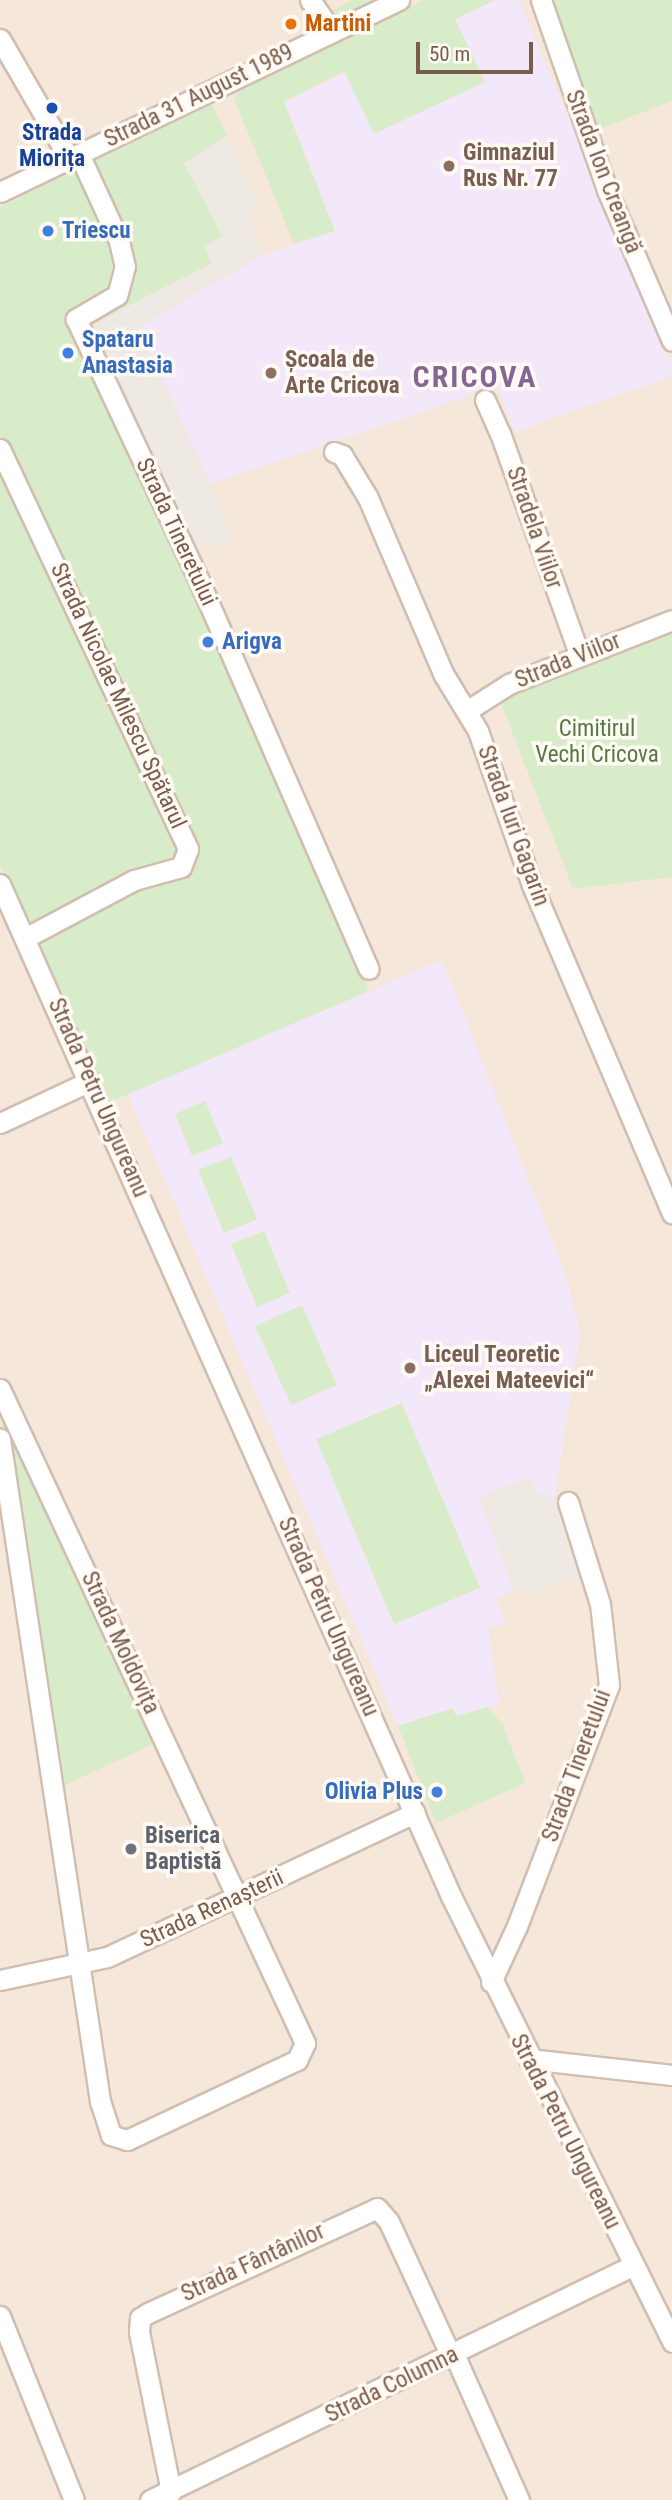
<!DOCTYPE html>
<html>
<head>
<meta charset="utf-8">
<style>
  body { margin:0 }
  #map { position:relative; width:672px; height:2500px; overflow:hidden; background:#fdf6ec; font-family:"Roboto Condensed",sans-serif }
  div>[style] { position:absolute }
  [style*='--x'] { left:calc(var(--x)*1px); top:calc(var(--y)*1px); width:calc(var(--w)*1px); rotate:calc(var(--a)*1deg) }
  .residential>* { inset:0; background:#f5e8da }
  .industrial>* { inset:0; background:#efe9e4 }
  .education>* { inset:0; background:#f3e8fa }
  .green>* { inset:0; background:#d8ecc9 }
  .roads { filter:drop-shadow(2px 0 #d1beb0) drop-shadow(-2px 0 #d1beb0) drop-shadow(0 2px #d1beb0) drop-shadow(0 -2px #d1beb0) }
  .minor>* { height:19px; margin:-9.5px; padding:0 9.5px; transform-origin:9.5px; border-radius:9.5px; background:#fff }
  .dots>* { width:19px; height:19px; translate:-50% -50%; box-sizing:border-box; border:4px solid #fffaf3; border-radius:50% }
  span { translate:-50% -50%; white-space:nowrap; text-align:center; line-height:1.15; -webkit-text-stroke:7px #fffaf3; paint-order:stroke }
  .food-label { font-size:23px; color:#c56008; font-weight:700 }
  .left { translate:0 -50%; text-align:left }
  .street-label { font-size:23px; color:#7a5c4d }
  .transit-label { font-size:23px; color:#164399; font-weight:700 }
  .education-label { font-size:23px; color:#785e54; font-weight:700 }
  .shop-label { font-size:23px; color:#366cbe; font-weight:700 }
  .right { translate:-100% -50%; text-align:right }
  .park-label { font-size:23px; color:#537a41 }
  .worship-label { font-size:23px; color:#5b616d; font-weight:700 }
  .district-label { font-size:30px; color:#846695; font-weight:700; letter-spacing:2px }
  .scale { position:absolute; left:416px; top:42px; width:117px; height:32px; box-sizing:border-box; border:4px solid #7a5c4d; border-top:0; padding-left:9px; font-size:21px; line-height:24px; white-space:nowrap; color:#7a5c4d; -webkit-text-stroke:5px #fffaf3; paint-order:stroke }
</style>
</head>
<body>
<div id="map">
  <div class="residential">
    <i style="clip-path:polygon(0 0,672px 0,672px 2500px,0 2500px)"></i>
  </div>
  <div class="industrial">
    <i style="clip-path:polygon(227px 136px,261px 210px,246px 218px,264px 255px,139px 327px,232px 535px,192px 554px,89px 326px,212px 264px,203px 247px,222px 236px,184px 163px)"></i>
    <i style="clip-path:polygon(530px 1476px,535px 1489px,554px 1501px,580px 1576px,529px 1595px,526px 1587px,514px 1590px,477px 1497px)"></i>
  </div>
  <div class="education">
    <i style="clip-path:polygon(495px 0,519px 0,672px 365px,672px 376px,514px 432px,497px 386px,211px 484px,139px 327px,264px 255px,335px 231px,284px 102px)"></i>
    <i style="clip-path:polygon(442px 960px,564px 1269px,580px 1332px,554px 1501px,535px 1489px,530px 1476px,478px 1497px,514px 1590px,496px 1598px,506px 1624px,488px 1628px,499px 1704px,455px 1716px,452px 1708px,398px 1726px,128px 1094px)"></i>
  </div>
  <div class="green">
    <i style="clip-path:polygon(353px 0,374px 0,335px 19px,325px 14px)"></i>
    <i style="clip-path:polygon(423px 0,495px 0,455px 19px,485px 82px,374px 134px,344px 71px,284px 102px,335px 231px,294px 244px,234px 99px,240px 89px)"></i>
    <i style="clip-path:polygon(553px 0,672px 0,672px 101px,595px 131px)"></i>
    <i style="clip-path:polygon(212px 104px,227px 136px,184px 163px,222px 236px,204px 247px,212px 263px,89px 326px,189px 579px,369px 991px,101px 1106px,32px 929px,0 865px,0 207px)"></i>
    <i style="clip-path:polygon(672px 633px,672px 877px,573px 889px,499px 698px)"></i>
    <i style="clip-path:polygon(205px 1101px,223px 1143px,192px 1156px,175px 1114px)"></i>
    <i style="clip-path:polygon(231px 1157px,257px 1219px,224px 1233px,198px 1170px)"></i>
    <i style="clip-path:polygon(264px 1231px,290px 1293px,257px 1307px,231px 1244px)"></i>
    <i style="clip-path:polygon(302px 1305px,337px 1385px,291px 1405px,255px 1326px)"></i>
    <i style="clip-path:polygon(402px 1403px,480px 1588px,394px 1624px,316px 1439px)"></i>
    <i style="clip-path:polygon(7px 1421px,160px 1741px,65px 1785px,2px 1423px)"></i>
    <i style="clip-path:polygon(488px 1707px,503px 1725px,525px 1783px,436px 1823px,398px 1726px,453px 1708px,456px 1716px)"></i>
  </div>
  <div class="roads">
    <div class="minor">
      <i style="--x:310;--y:0;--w:39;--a:55"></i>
      <i style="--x:541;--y:0;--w:201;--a:70.8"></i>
      <i style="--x:607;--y:190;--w:164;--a:66.7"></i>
      <i style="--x:0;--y:39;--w:138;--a:59.9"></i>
      <i style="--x:79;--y:154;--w:96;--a:65.3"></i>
      <i style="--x:119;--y:241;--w:26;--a:77"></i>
      <i style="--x:125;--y:266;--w:30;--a:105"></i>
      <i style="--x:117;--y:295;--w:48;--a:149.7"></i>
      <i style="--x:76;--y:319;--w:292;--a:64.8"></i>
      <i style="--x:200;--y:583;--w:421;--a:66.4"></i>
      <i style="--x:0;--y:192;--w:443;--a:-25.7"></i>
      <i style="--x:485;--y:400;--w:36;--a:66"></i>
      <i style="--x:500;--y:433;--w:237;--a:70.3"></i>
      <i style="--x:0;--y:449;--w:442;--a:64.8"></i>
      <i style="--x:188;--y:849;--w:19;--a:111"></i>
      <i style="--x:181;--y:867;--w:49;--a:164.5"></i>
      <i style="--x:134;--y:880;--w:121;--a:152"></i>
      <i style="--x:334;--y:452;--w:9;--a:21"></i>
      <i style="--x:342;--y:455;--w:50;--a:58.8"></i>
      <i style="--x:368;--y:498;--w:193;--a:66.8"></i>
      <i style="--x:444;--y:675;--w:66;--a:58.7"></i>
      <i style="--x:478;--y:731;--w:163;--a:70.7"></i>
      <i style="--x:532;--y:885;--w:357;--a:66.9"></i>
      <i style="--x:468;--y:710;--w:49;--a:-32.4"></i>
      <i style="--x:509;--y:684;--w:175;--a:-21.4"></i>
      <i style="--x:0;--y:884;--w:1108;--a:65.98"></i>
      <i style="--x:451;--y:1896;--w:498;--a:63.6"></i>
      <i style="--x:0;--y:1123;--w:99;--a:-25"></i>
      <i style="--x:0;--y:1389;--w:722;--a:65"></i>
      <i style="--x:305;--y:2043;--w:19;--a:115"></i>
      <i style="--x:297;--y:2060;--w:188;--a:154.8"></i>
      <i style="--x:127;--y:2140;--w:17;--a:-163"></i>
      <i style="--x:111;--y:2135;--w:36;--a:-108"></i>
      <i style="--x:100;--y:2101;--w:670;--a:-98.59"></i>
      <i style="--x:0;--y:1980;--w:109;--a:-12.1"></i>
      <i style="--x:107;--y:1957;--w:340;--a:-25.1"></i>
      <i style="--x:491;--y:1982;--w:62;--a:-65.1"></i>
      <i style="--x:517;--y:1926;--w:258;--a:-69.1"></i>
      <i style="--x:609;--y:1685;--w:81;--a:-96.3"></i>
      <i style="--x:600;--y:1604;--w:107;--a:-107.4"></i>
      <i style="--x:529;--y:2059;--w:144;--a:6.4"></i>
      <i style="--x:0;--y:2316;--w:198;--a:68.1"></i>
      <i style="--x:454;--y:2354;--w:160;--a:66"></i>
      <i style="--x:171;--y:2492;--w:163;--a:-101.3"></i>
      <i style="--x:139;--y:2332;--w:14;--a:-86"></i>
      <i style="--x:140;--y:2318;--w:9;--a:-32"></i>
      <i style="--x:148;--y:2313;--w:252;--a:-24.6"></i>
      <i style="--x:377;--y:2208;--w:18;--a:49"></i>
      <i style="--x:389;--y:2222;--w:148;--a:65.2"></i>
      <i style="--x:150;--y:2500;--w:536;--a:-25.9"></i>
    </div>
  </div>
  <div class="dots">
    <i style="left:291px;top:24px;background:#e8710a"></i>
    <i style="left:52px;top:108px;background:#1a4fb4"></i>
    <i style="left:449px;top:166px;background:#8d6e63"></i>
    <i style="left:48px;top:231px;background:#3f7fe0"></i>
    <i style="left:68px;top:353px;background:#3f7fe0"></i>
    <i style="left:271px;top:373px;background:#8d6e63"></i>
    <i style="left:208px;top:642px;background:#3f7fe0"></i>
    <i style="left:410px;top:1368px;background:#8d6e63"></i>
    <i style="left:437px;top:1792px;background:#3f7fe0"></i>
    <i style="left:131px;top:1849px;background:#6b7280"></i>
  </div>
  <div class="food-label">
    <span class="left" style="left:305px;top:24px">Martini</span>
  </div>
  <div class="street-label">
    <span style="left:199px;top:96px;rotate:-26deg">Strada 31 August 1989</span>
    <span style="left:603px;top:172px;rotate:69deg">Strada Ion Creangă</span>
    <span style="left:534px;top:528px;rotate:71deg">Stradela Viilor</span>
    <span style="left:176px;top:532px;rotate:65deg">Strada Tineretului</span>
    <span style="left:568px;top:661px;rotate:-22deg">Strada Viilor</span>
    <span style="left:118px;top:696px;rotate:65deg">Strada Nicolae Milescu Spătarul</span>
    <span style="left:513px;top:826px;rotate:70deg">Strada Iuri Gagarin</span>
    <span style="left:98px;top:1098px;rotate:66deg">Strada Petru Ungureanu</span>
    <span style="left:328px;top:1617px;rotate:66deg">Strada Petru Ungureanu</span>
    <span style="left:120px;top:1643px;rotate:65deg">Strada Moldovița</span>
    <span style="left:577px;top:1766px;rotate:-70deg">Strada Tineretului</span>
    <span style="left:212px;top:1909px;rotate:-25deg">Strada Renașterii</span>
    <span style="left:565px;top:2132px;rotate:63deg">Strada Petru Ungureanu</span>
    <span style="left:253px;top:2263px;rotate:-25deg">Strada Fântânilor</span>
    <span style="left:392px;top:2385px;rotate:-26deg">Strada Columna</span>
  </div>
  <div class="transit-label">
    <span style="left:52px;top:146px">Strada<br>Miorița</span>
  </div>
  <div class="education-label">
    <span class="left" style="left:463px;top:166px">Gimnaziul<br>Rus Nr. 77</span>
    <span class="left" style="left:285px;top:373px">Școala de<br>Arte Cricova</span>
    <span class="left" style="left:424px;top:1368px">Liceul Teoretic<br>„Alexei Mateevici“</span>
  </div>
  <div class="shop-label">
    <span class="left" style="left:62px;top:231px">Triescu</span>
    <span class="left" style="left:82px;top:353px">Spataru<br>Anastasia</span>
    <span class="left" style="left:222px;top:642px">Arigva</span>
    <span class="right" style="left:423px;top:1792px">Olivia Plus</span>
  </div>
  <div class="park-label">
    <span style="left:597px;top:742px">Cimitirul<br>Vechi Cricova</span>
  </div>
  <div class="worship-label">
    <span class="left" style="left:145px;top:1849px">Biserica<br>Baptistă</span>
  </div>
  <div class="district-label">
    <span style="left:475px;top:377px">CRICOVA</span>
  </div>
  <div class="scale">50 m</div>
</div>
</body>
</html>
